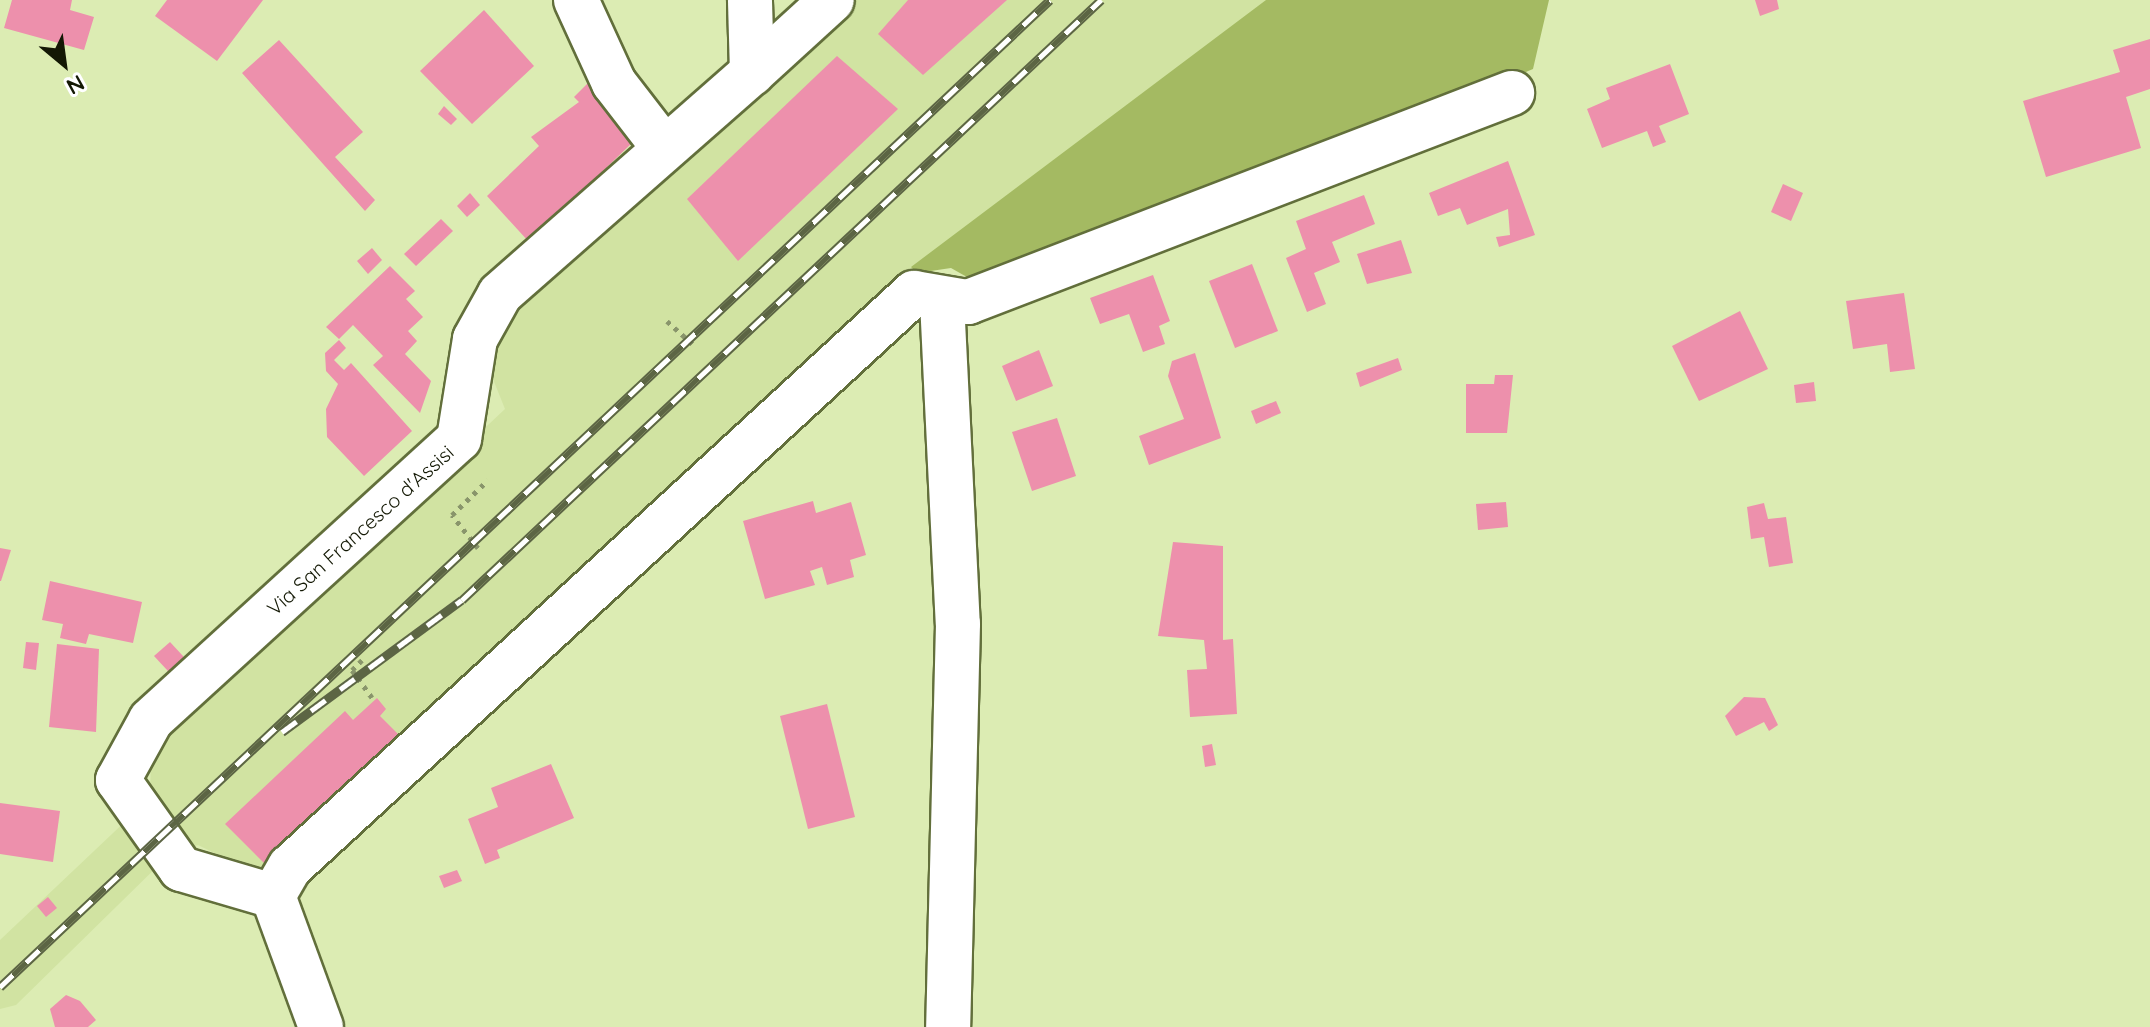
<!DOCTYPE html>
<html>
<head>
<meta charset="utf-8">
<style>
  body { margin:0 }
  #map { position:relative; width:2150px; height:1027px; overflow:hidden; background:#dcecb3; font-family:Quicksand,sans-serif }
  div>[style] { position:absolute }
  [style*='--x'] { left:calc(var(--x)*1px); top:calc(var(--y)*1px); width:calc(var(--w)*1px); rotate:calc(var(--a)*1deg) }
  .built>* { inset:0; background:#d1e3a2 }
  .forest>* { inset:0; background:#a4ba62 }
  .building>* { inset:0; background:#ed90ac }
  .path>* { height:5px; margin-top:-2.5px; transform-origin:0; background:repeating-linear-gradient(90deg,#89956b 0 4px,transparent 0 10px) }
  .roads { filter:drop-shadow(2px 0 #626f3b) drop-shadow(-2px 0 #626f3b) drop-shadow(0 2px #626f3b) drop-shadow(0 -2px #626f3b) }
  .minor>* { height:44px; margin:-22px; padding:0 22px; transform-origin:22px; border-radius:22px; background:#fff }
  .rail>* { height:9px; margin-top:-4.5px; transform-origin:0; background:repeating-linear-gradient(90deg,#fff 0 18px,#5c6544 0 36px); box-sizing:border-box; border-block:2px solid #5c6544 }
  span { translate:-50% -50%; white-space:nowrap; text-align:center; line-height:1.15; -webkit-text-stroke:6px #fff; paint-order:stroke }
  .street-label { font-size:20px; color:#131804 }
  .north { position:absolute; left:24px; top:24px; width:80px; height:80px; -webkit-text-stroke:6px #fff; paint-order:stroke; rotate:151deg; font-size:22px; font-weight:700; line-height:32px; text-align:center; color:#131804 }
  .north::after { content:''; display:block; margin:auto; width:28px; height:36px; background:#131804; clip-path:polygon(50% 0,100% 100%,50% 72%,0 100%) }
</style>
</head>
<body>
<div id="map">
  <div class="built">
    <i style="clip-path:polygon(840px 0,1545px 0,1525px 79px,955px 268px,923px 267px,272px 867px,243px 867px,198px 845px,169px 855px,16px 1005px,0 1009px,0 940px,150px 798px,151px 756px,188px 707px,505px 409px,491px 374px,493px 347px,506px 323px)"></i>
  </div>
  <div class="forest">
    <i style="clip-path:polygon(1266px 0,1549px 0,1533px 69px,1344px 148px,974px 281px,951px 268px,917px 273px,911px 267px)"></i>
  </div>
  <div class="building">
    <i style="clip-path:polygon(12px 0,72px 0,70px 10px,94px 17px,84px 50px,4px 28px)"></i>
    <i style="clip-path:polygon(167px 0,263px 0,217px 61px,155px 16px)"></i>
    <i style="clip-path:polygon(908px 0,1007px 0,923px 75px,878px 34px)"></i>
    <i style="clip-path:polygon(1755px 0,1777px 0,1779px 9px,1760px 16px)"></i>
    <i style="clip-path:polygon(484px 10px,534px 66px,472px 124px,420px 71px)"></i>
    <i style="clip-path:polygon(2150px 39px,2150px 89px,2126px 97px,2141px 148px,2046px 177px,2023px 101px,2120px 72px,2113px 50px)"></i>
    <i style="clip-path:polygon(279px 40px,363px 132px,335px 157px,375px 200px,365px 211px,242px 73px)"></i>
    <i style="clip-path:polygon(837px 56px,898px 109px,738px 261px,687px 199px)"></i>
    <i style="clip-path:polygon(1670px 64px,1689px 114px,1659px 126px,1666px 142px,1653px 147px,1647px 131px,1602px 148px,1587px 109px,1610px 99px,1606px 88px)"></i>
    <i style="clip-path:polygon(590px 81px,626px 119px,619px 127px,633px 142px,529px 242px,487px 196px,539px 146px,531px 137px,579px 102px,574px 97px)"></i>
    <i style="clip-path:polygon(444px 106px,457px 119px,451px 125px,438px 114px)"></i>
    <i style="clip-path:polygon(1508px 161px,1535px 235px,1499px 247px,1496px 237px,1510px 235px,1508px 209px,1467px 225px,1460px 208px,1438px 216px,1429px 193px)"></i>
    <i style="clip-path:polygon(1783px 184px,1803px 193px,1791px 221px,1771px 212px)"></i>
    <i style="clip-path:polygon(470px 193px,480px 205px,467px 217px,457px 206px)"></i>
    <i style="clip-path:polygon(1364px 195px,1375px 224px,1332px 242px,1340px 262px,1314px 273px,1326px 304px,1307px 312px,1286px 258px,1306px 249px,1296px 221px)"></i>
    <i style="clip-path:polygon(441px 219px,453px 231px,416px 266px,404px 254px)"></i>
    <i style="clip-path:polygon(1401px 240px,1412px 273px,1367px 284px,1357px 254px)"></i>
    <i style="clip-path:polygon(372px 248px,382px 260px,368px 274px,357px 261px)"></i>
    <i style="clip-path:polygon(1252px 264px,1278px 331px,1235px 348px,1209px 281px)"></i>
    <i style="clip-path:polygon(390px 266px,415px 291px,406px 299px,423px 317px,408px 331px,417px 341px,405px 354px,431px 381px,420px 413px,373px 365px,383px 356px,353px 325px,339px 339px,326px 327px)"></i>
    <i style="clip-path:polygon(1153px 275px,1170px 321px,1159px 326px,1165px 344px,1143px 352px,1129px 314px,1100px 324px,1090px 298px)"></i>
    <i style="clip-path:polygon(1904px 293px,1915px 369px,1890px 372px,1887px 344px,1853px 349px,1846px 301px)"></i>
    <i style="clip-path:polygon(1740px 311px,1768px 369px,1699px 401px,1672px 346px)"></i>
    <i style="clip-path:polygon(339px 340px,346px 348px,334px 360px,344px 370px,351px 363px,412px 431px,364px 476px,327px 437px,326px 409px,338px 384px,326px 371px,325px 353px)"></i>
    <i style="clip-path:polygon(1039px 350px,1053px 386px,1016px 401px,1002px 366px)"></i>
    <i style="clip-path:polygon(1195px 353px,1221px 438px,1149px 465px,1139px 436px,1184px 419px,1168px 376px,1172px 361px)"></i>
    <i style="clip-path:polygon(1398px 358px,1402px 370px,1360px 387px,1356px 373px)"></i>
    <i style="clip-path:polygon(1495px 375px,1513px 375px,1507px 433px,1466px 433px,1466px 384px,1494px 384px)"></i>
    <i style="clip-path:polygon(1814px 382px,1816px 401px,1796px 403px,1794px 385px)"></i>
    <i style="clip-path:polygon(1276px 401px,1281px 413px,1256px 424px,1251px 411px)"></i>
    <i style="clip-path:polygon(1057px 418px,1076px 476px,1032px 491px,1012px 432px)"></i>
    <i style="clip-path:polygon(813px 501px,816px 513px,851px 502px,866px 555px,850px 560px,854px 577px,827px 585px,822px 567px,810px 571px,815px 585px,765px 599px,743px 521px)"></i>
    <i style="clip-path:polygon(1506px 502px,1508px 527px,1478px 530px,1476px 504px)"></i>
    <i style="clip-path:polygon(1764px 503px,1768px 519px,1786px 517px,1793px 563px,1769px 567px,1764px 537px,1751px 539px,1747px 507px)"></i>
    <i style="clip-path:polygon(1173px 542px,1223px 546px,1223px 640px,1233px 639px,1237px 714px,1190px 717px,1187px 670px,1207px 669px,1204px 640px,1158px 636px)"></i>
    <i style="clip-path:polygon(0 548px,11px 550px,1px 581px,0 581px)"></i>
    <i style="clip-path:polygon(50px 581px,142px 602px,133px 643px,89px 634px,86px 644px,60px 638px,63px 624px,42px 620px)"></i>
    <i style="clip-path:polygon(26px 642px,39px 643px,36px 670px,23px 668px)"></i>
    <i style="clip-path:polygon(170px 642px,196px 670px,181px 685px,154px 656px)"></i>
    <i style="clip-path:polygon(57px 644px,99px 649px,96px 732px,49px 727px)"></i>
    <i style="clip-path:polygon(1744px 697px,1765px 698px,1778px 725px,1769px 731px,1764px 722px,1736px 736px,1725px 716px)"></i>
    <i style="clip-path:polygon(377px 698px,386px 709px,380px 716px,403px 739px,268px 867px,225px 824px,345px 711px,353px 720px)"></i>
    <i style="clip-path:polygon(827px 704px,855px 817px,808px 829px,780px 716px)"></i>
    <i style="clip-path:polygon(1212px 744px,1216px 765px,1205px 767px,1202px 746px)"></i>
    <i style="clip-path:polygon(551px 764px,574px 818px,497px 850px,500px 858px,485px 864px,468px 819px,498px 807px,491px 788px)"></i>
    <i style="clip-path:polygon(0 803px,60px 811px,53px 862px,0 854px)"></i>
    <i style="clip-path:polygon(457px 870px,462px 881px,444px 888px,439px 876px)"></i>
    <i style="clip-path:polygon(48px 897px,57px 908px,46px 917px,37px 906px)"></i>
    <i style="clip-path:polygon(66px 995px,80px 1001px,96px 1020px,88px 1027px,55px 1027px,50px 1009px)"></i>
  </div>
  <div class="path">
    <i style="--x:667;--y:321;--w:36;--a:42"></i>
    <i style="--x:478;--y:548;--w:42;--a:-128.2"></i>
    <i style="--x:452;--y:515;--w:50;--a:-44.2"></i>
    <i style="--x:362;--y:660;--w:14;--a:135"></i>
    <i style="--x:352;--y:670;--w:34;--a:54"></i>
  </div>
  <div class="roads">
    <div class="minor">
      <i style="--x:576;--y:0;--w:91;--a:65.4"></i>
      <i style="--x:614;--y:83;--w:83;--a:52.3"></i>
      <i style="--x:752;--y:73;--w:108;--a:-42.4"></i>
      <i style="--x:942;--y:301;--w:323;--a:87.2"></i>
      <i style="--x:958;--y:624;--w:403;--a:91.4"></i>
      <i style="--x:273;--y:896;--w:34;--a:-60"></i>
      <i style="--x:290;--y:867;--w:848;--a:-42.61"></i>
      <i style="--x:914;--y:293;--w:55;--a:9.5"></i>
      <i style="--x:968;--y:302;--w:583;--a:-21.02"></i>
      <i style="--x:321;--y:1027;--w:140;--a:-110.1"></i>
      <i style="--x:273;--y:896;--w:96;--a:-163.6"></i>
      <i style="--x:181;--y:869;--w:109;--a:-125.3"></i>
      <i style="--x:118;--y:780;--w:68;--a:-61.2"></i>
      <i style="--x:151;--y:720;--w:417;--a:-42.4"></i>
      <i style="--x:459;--y:439;--w:101;--a:-80.9"></i>
      <i style="--x:475;--y:339;--w:51;--a:-60.9"></i>
      <i style="--x:500;--y:294;--w:335;--a:-41.3"></i>
      <i style="--x:752;--y:73;--w:73;--a:-91.6"></i>
    </div>
  </div>
  <div class="rail">
    <i style="--x:282;--y:732;--w:223;--a:-36.3"></i>
    <i style="--x:462;--y:600;--w:877;--a:-43.2"></i>
    <i style="--x:0;--y:987;--w:1441;--a:-43.23"></i>
  </div>
  <div class="street-label">
    <span style="left:360px;top:530px;rotate:-42deg">Via San Francesco d'Assisi</span>
  </div>
  <div class="north">N</div>
</div>
</body>
</html>
